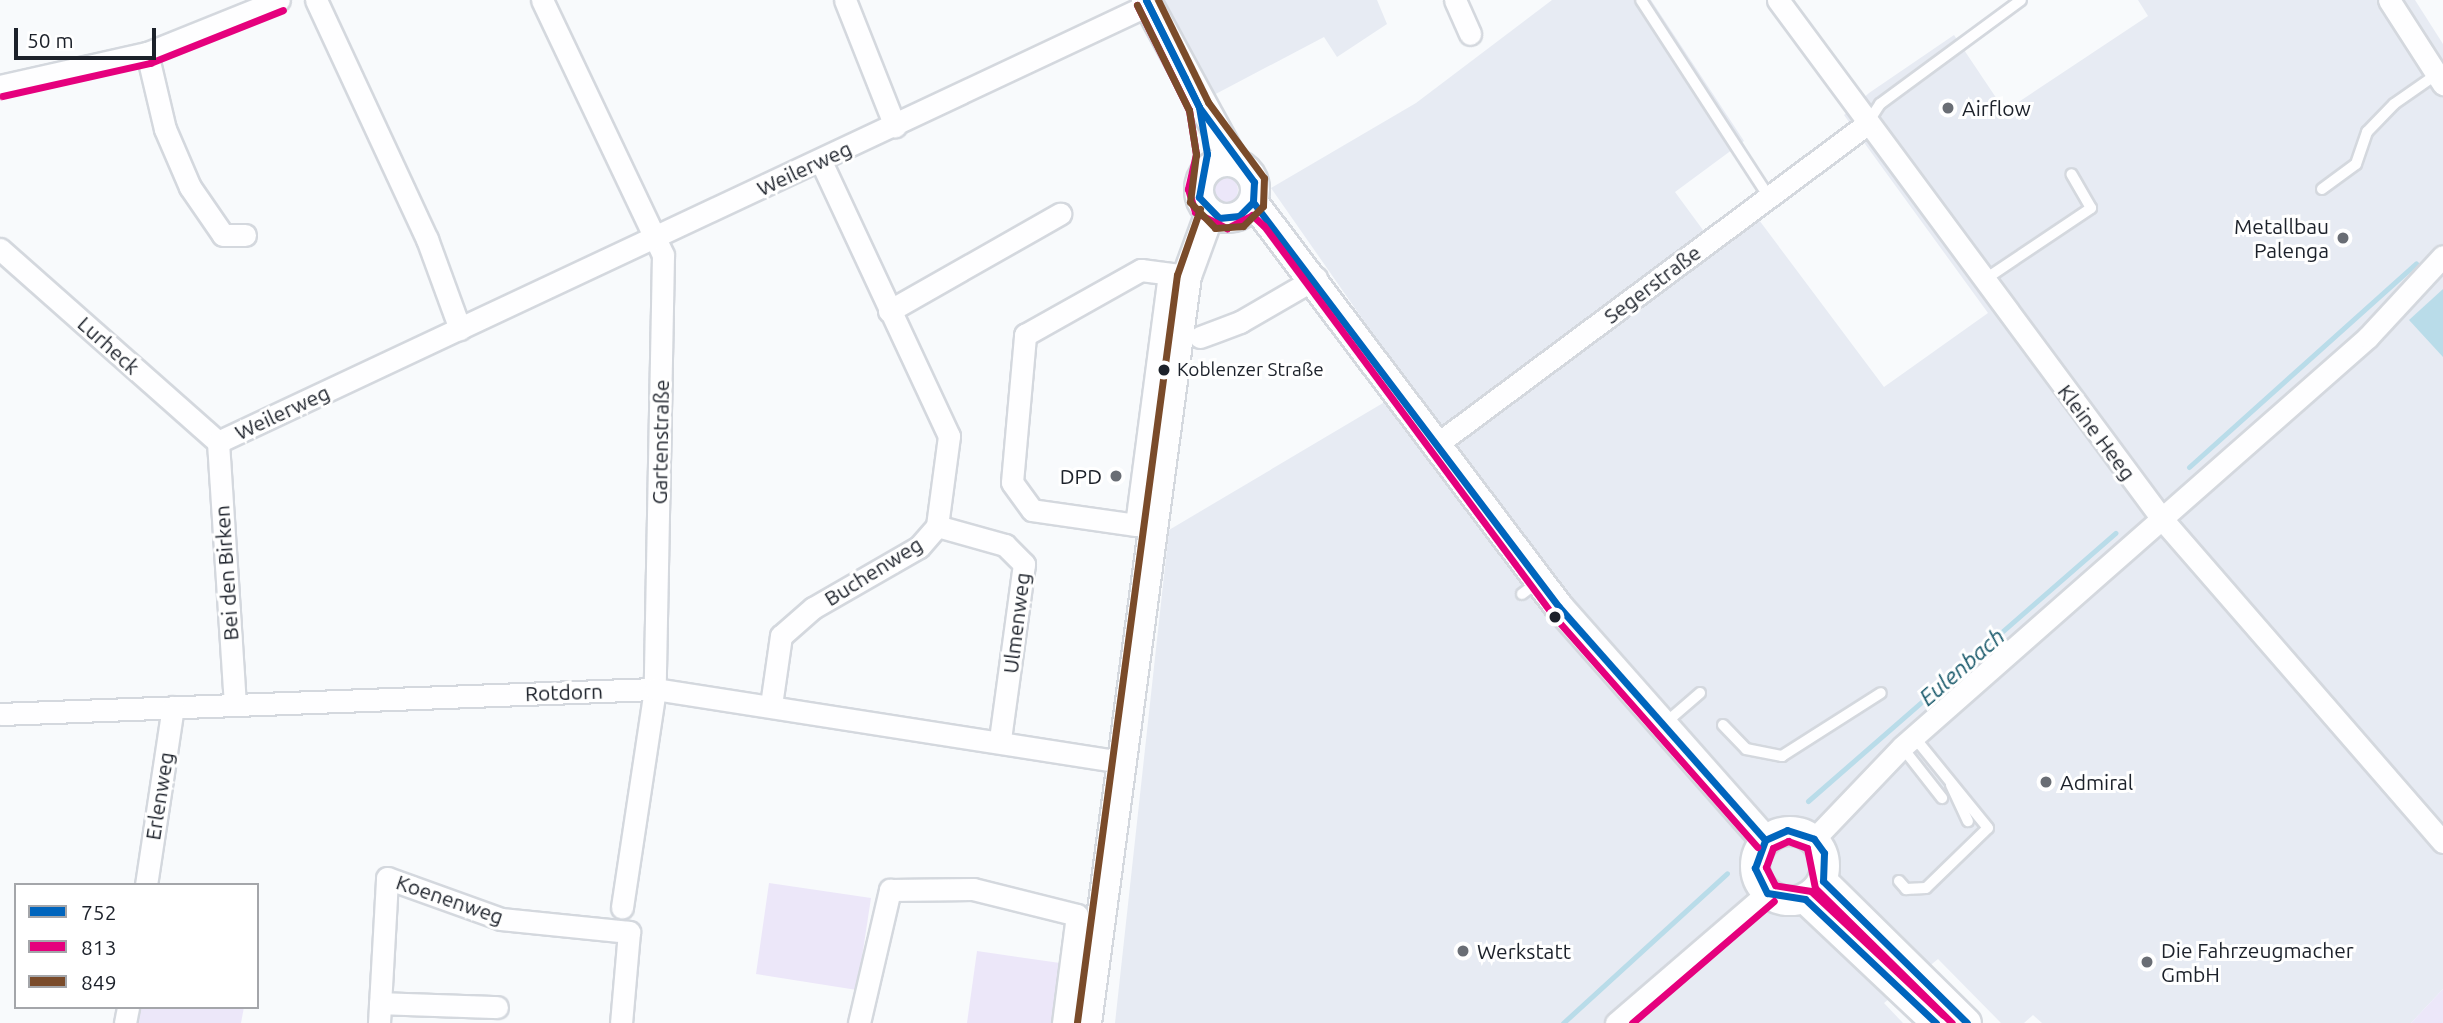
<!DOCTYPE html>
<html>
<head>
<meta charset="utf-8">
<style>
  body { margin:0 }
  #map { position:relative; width:2443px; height:1023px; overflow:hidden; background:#f8fafc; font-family:Ubuntu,sans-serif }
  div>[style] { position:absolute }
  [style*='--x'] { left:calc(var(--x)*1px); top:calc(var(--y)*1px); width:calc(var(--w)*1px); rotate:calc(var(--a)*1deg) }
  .built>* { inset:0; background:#e7ebf3 }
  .green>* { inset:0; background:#ece7f9 }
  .round { border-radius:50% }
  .water>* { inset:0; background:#b9dce9 }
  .stream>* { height:5px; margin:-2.5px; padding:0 2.5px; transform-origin:2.5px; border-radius:2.5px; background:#b9dce9 }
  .roads { filter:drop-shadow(2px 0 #d4d8de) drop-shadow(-2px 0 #d4d8de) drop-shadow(0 2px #d4d8de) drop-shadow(0 -2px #d4d8de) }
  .lane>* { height:10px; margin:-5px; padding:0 5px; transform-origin:5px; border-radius:5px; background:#fefeff }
  .street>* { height:21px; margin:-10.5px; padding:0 10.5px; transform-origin:10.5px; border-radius:10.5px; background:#fefeff }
  .secondary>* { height:28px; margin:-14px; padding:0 14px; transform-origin:14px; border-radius:14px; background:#fefeff }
  .secondary>.ring { margin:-14px; padding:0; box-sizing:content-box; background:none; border:28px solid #fefeff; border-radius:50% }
  .bus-1>* { height:7px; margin:-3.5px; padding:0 3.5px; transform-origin:3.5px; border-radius:3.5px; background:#0065bd }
  .bus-2>* { height:7px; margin:-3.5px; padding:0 3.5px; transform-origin:3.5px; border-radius:3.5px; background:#e5007d }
  .bus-3>* { height:7px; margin:-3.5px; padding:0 3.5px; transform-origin:3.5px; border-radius:3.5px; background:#7a4b2a }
  .dots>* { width:19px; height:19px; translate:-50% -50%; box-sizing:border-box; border:4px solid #fff; border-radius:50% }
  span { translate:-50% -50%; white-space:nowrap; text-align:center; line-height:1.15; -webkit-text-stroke:6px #fff; paint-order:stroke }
  .bus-label { font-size:19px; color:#1c212a }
  .left { translate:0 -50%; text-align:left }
  .poi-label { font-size:21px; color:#1c212a }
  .right { translate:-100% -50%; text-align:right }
  .street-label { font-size:21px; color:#1c212a }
  .water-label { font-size:23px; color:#165769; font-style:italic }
  .legend { position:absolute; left:14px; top:883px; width:245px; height:126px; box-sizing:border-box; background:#fff; border:2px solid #a4a6aa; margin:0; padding:9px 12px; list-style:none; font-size:21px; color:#1c212a }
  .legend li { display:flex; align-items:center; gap:14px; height:35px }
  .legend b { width:35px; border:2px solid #a4a6aa }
  .scale { position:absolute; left:14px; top:28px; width:142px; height:32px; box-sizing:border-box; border:4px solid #1c212a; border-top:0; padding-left:9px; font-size:21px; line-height:24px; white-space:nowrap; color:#1c212a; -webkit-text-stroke:5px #fff; paint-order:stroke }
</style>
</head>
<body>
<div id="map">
  <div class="built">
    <i style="clip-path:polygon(1161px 0,1377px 0,1387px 24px,1337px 57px,1324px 37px,1210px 97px)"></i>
    <i style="clip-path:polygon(1552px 0,1651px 0,1744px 141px,1675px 192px,1714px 245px,1756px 216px,1884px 387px,1988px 313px,1844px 115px,1869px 93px,1954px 35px,2005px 111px,2148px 16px,2138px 0,2415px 0,2443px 44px,2443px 989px,2411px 1023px,2042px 1023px,2033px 1015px,2024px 1023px,2001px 1023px,1938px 959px,1884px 1003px,1903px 1023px,1115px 1023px,1169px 530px,1410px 387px,1271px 188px,1416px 103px)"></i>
  </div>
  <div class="green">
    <i class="round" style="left:1212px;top:177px;width:26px;height:26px"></i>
    <i style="clip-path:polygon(769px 883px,871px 898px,857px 990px,756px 974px)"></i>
    <i style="clip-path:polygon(977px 951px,1060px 963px,1052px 1023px,967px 1023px)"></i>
    <i style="clip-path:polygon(2443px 989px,2443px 1023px,2411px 1023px)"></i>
    <i style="clip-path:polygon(244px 1007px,241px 1023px,131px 1023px,133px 1009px)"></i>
  </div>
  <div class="water">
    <i style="clip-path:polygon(2443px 289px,2443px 357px,2409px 320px)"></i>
  </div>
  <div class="stream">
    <i style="--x:2189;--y:467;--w:305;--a:-41.9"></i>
    <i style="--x:1808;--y:801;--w:408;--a:-41.1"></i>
    <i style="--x:1563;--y:1023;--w:222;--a:-42.4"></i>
  </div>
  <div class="roads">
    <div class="lane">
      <i style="--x:1641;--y:0;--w:235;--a:57"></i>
      <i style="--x:1867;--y:124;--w:24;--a:-57"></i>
      <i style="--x:1880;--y:104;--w:175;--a:-36.4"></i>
      <i style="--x:2322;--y:189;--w:42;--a:-36.3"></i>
      <i style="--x:2356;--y:164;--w:34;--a:-71"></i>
      <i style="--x:2367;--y:132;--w:39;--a:-46"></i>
      <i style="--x:2394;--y:104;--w:52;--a:-34.9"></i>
      <i style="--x:1984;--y:280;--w:129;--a:-33.9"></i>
      <i style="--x:2091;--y:208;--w:39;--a:-120"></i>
      <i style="--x:1522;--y:594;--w:21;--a:-37"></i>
      <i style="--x:1663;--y:725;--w:49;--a:-40.9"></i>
      <i style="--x:1723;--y:725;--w:33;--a:46"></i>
      <i style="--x:1746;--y:749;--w:37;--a:11"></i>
      <i style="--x:1782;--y:756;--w:117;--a:-32.5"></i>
      <i style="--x:1902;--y:747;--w:65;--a:51.9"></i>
      <i style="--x:1951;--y:785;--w:40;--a:65"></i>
      <i style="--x:1899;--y:881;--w:11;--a:49"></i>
      <i style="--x:1906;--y:889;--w:20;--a:-3"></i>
      <i style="--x:1926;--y:888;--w:86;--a:-44.1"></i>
      <i style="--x:1988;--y:828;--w:117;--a:-129.1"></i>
    </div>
    <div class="street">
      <i style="--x:316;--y:0;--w:264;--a:65.1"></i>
      <i style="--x:427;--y:239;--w:96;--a:69.9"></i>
      <i style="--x:542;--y:0;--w:282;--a:64.6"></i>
      <i style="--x:663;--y:255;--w:434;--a:91.1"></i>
      <i style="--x:655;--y:689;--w:221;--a:98.6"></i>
      <i style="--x:845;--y:0;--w:136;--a:68.4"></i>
      <i style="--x:1455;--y:0;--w:37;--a:66"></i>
      <i style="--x:1778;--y:0;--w:646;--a:53.5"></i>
      <i style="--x:2162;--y:519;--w:428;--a:49"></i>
      <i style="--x:2389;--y:0;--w:100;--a:57.3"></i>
      <i style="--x:147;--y:53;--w:78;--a:76.7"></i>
      <i style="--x:165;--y:129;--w:63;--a:66.7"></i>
      <i style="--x:190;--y:187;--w:58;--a:55.5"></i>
      <i style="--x:223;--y:235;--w:22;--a:0"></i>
      <i style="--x:0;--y:86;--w:151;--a:-12.7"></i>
      <i style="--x:147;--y:53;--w:142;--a:-21.9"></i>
      <i style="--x:0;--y:249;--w:291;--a:41.5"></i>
      <i style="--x:1169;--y:274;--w:253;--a:97.5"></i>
      <i style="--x:1136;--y:525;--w:105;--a:-171.8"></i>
      <i style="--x:1032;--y:510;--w:34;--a:-126"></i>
      <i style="--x:1012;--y:482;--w:148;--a:-84.9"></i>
      <i style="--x:1025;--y:335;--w:133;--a:-29.3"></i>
      <i style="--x:1141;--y:270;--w:46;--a:7.4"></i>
      <i style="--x:889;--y:311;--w:197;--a:-29.6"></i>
      <i style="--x:1200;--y:337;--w:43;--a:-20.6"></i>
      <i style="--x:1240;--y:322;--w:88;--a:-30.1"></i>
      <i style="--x:218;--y:442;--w:1028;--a:-25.17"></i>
      <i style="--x:218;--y:442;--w:263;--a:86.3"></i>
      <i style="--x:1437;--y:444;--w:536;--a:-36.66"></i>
      <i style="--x:937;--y:526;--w:71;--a:15.6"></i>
      <i style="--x:1005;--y:545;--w:27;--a:45"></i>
      <i style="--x:1024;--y:564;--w:177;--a:97.8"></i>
      <i style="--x:771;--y:705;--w:70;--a:-81.8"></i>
      <i style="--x:781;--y:636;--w:43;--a:-41.2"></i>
      <i style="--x:813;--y:608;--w:122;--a:-29.9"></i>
      <i style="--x:919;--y:547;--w:28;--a:-49"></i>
      <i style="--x:937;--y:526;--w:91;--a:-82.4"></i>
      <i style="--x:949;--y:436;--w:303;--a:-115"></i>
      <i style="--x:0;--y:714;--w:655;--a:-2.19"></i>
      <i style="--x:655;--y:689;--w:474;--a:8.9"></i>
      <i style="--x:1814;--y:839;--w:127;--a:-46.3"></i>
      <i style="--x:1902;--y:747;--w:621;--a:-41.34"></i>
      <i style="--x:2368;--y:337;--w:110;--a:-47.2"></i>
      <i style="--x:146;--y:885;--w:180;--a:-81.4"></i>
      <i style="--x:380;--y:1003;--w:117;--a:2"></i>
      <i style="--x:125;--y:1023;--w:16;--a:-79"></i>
      <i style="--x:379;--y:1023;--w:145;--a:-86.8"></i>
      <i style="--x:387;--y:878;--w:121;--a:19.8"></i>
      <i style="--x:501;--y:919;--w:129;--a:5.8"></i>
      <i style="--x:629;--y:932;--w:91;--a:95"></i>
      <i style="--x:859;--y:1023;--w:137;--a:-76.9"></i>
      <i style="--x:890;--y:890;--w:83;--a:-0.7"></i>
      <i style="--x:973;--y:889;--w:107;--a:14"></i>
      <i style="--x:1077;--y:915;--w:109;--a:97.4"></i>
      <i style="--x:1616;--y:1023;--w:199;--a:-40.7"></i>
    </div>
    <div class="secondary">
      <i style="--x:1146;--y:0;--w:184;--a:61.5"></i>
      <i class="ring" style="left:1199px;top:162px;width:28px;height:28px"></i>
      <i style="--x:1253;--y:202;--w:508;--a:52.93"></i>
      <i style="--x:1559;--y:607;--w:311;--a:48.5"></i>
      <i class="ring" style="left:1755px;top:831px;width:42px;height:42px"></i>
      <i style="--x:1823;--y:881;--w:202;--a:44.6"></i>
      <i style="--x:1805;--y:899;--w:180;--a:43.4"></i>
      <i style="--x:1087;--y:1023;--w:754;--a:-82.38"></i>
      <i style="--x:1187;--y:276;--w:67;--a:-69.9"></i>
    </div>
  </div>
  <div class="bus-1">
    <i style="--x:1146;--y:0;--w:87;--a:63.4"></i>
    <i style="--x:1185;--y:78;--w:32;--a:64"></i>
    <i style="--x:1199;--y:107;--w:119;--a:-116.4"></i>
    <i style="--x:1199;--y:107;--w:93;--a:53.7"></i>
    <i style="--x:1254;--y:182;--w:20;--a:93"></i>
    <i style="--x:1253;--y:202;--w:20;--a:135"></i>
    <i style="--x:1239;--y:216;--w:20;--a:174"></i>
    <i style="--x:1219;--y:218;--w:29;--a:-134"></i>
    <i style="--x:1199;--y:197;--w:44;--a:-79.5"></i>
    <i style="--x:1207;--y:154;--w:48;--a:-99.7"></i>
    <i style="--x:1253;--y:202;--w:508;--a:52.93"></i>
    <i style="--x:1559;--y:607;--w:311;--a:48.5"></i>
    <i style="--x:1936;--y:1023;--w:180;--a:-136.6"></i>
    <i style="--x:1805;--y:899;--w:38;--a:-171"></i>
    <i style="--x:1767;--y:893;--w:28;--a:-116"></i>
    <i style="--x:1755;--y:868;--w:30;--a:-70"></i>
    <i style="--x:1765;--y:840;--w:24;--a:-24"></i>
    <i style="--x:1787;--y:830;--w:28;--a:18"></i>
    <i style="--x:1814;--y:839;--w:17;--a:54"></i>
    <i style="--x:1824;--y:853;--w:28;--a:92"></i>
    <i style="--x:1823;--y:881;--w:202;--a:44.6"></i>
  </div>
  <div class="bus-2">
    <i style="--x:1137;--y:5;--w:117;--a:63.7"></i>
    <i style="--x:1189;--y:110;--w:45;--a:81"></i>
    <i style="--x:1196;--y:154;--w:36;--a:103"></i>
    <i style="--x:1188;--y:189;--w:24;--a:73"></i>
    <i style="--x:1195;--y:212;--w:36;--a:27"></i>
    <i style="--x:1227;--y:228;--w:28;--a:-27"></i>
    <i style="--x:1252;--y:215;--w:16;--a:43"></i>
    <i style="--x:1264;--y:226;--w:482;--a:53.4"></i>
    <i style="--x:1551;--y:613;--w:312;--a:48.6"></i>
    <i style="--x:2;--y:96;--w:152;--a:-12.6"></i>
    <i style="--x:150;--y:63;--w:143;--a:-21.7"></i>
    <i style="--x:1943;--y:1015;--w:181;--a:-136.8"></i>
    <i style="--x:1811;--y:891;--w:36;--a:-171"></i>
    <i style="--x:1775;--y:885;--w:20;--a:-117"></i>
    <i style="--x:1766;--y:867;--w:20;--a:-70"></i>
    <i style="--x:1773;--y:848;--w:17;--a:-25"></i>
    <i style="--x:1788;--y:841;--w:20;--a:20"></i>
    <i style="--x:1807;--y:848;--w:41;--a:78.7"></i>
    <i style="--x:1815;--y:888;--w:192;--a:44.6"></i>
    <i style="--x:1632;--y:1023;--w:187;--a:-40.7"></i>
  </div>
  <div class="bus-3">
    <i style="--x:1137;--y:5;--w:117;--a:63.7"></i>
    <i style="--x:1189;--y:110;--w:45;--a:81"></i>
    <i style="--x:1196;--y:154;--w:48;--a:97.1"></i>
    <i style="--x:1190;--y:202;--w:36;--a:46"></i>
    <i style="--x:1215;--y:228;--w:28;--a:-4"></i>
    <i style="--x:1243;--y:226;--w:28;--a:-45"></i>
    <i style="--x:1263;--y:206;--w:28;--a:-88"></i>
    <i style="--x:1264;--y:178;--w:94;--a:-126.4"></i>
    <i style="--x:1208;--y:102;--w:114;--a:-116.1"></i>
    <i style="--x:1077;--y:1022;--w:754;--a:-82.38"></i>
    <i style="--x:1177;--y:275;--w:70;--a:-70.8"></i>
  </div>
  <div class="dots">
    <i style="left:1948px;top:108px;background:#696d74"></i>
    <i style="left:2343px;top:238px;background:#696d74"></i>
    <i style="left:1164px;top:370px;background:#1c212a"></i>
    <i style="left:1116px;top:476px;background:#696d74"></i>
    <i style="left:1555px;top:617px;background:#1c212a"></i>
    <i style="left:2046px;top:782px;background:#696d74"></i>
    <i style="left:1463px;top:951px;background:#696d74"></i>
    <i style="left:2147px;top:962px;background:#696d74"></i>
  </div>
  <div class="bus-label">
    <span class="left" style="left:1177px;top:370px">Koblenzer Straße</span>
  </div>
  <div class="poi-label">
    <span class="left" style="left:1962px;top:108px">Airflow</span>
    <span class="right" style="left:2329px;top:238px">Metallbau<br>Palenga</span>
    <span class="right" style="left:1102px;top:476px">DPD</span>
    <span class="left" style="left:2060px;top:782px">Admiral</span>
    <span class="left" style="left:2161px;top:962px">Die Fahrzeugmacher<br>GmbH</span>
    <span class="left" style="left:1477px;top:951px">Werkstatt</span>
  </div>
  <div class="street-label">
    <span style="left:804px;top:168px;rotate:-25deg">Weilerweg</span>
    <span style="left:1652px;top:284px;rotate:-37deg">Segerstraße</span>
    <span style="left:109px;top:345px;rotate:42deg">Lurheck</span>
    <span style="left:282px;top:412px;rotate:-25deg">Weilerweg</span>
    <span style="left:2097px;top:432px;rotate:53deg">Kleine Heeg</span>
    <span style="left:660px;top:442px;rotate:-89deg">Gartenstraße</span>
    <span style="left:873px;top:571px;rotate:-32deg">Buchenweg</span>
    <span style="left:226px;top:573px;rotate:-94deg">Bei den Birken</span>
    <span style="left:1016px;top:623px;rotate:-83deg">Ulmenweg</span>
    <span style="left:564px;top:692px;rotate:-2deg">Rotdorn</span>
    <span style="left:159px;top:796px;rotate:-81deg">Erlenweg</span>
    <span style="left:450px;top:899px;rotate:19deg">Koenenweg</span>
  </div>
  <div class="water-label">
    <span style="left:1962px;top:667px;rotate:-41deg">Eulenbach</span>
  </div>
  <ul class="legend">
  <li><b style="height:9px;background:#0065bd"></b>752</li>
  <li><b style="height:9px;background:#e5007d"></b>813</li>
  <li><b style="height:9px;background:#7a4b2a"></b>849</li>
  </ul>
  <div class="scale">50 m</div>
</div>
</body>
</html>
